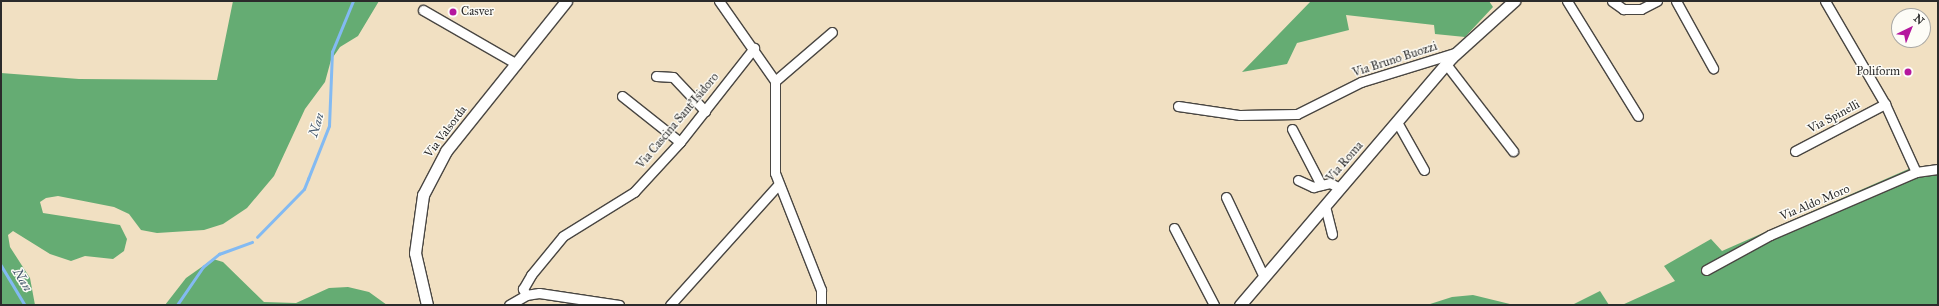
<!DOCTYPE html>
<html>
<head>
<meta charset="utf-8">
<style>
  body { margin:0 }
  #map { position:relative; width:1939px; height:306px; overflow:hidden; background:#f1e0c2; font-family:"IM FELL Great Primer",serif }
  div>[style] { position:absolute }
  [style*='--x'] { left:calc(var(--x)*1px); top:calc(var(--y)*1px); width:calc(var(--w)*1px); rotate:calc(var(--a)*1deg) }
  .forest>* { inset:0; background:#65ac73 }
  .stream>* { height:2.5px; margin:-1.25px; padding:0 1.25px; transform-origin:1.25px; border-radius:1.25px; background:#83baf2 }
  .roads { filter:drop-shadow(1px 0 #494642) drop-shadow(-1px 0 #494642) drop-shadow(0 1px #494642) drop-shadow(0 -1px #494642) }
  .minor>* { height:9px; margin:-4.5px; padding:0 4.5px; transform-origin:4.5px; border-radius:4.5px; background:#fff }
  .tertiary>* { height:11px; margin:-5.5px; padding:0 5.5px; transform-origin:5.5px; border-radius:5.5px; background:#fff }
  .dots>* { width:11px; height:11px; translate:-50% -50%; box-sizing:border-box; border:2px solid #fdfcf7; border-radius:50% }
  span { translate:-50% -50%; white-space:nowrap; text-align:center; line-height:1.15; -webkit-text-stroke:3px #fdfcf7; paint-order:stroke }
  .poi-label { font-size:12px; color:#2b2b2b }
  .left { translate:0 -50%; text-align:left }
  .right { translate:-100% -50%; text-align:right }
  .street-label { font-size:12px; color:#2b2b2b }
  .water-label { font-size:13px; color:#4a5d71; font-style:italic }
  .frame { position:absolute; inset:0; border:2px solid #2b2b2b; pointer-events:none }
  .north { position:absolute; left:1891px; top:8px; width:40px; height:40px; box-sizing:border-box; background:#fdfcf7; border:1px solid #a9a8a5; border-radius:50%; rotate:43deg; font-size:11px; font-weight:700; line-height:16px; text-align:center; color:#2b2b2b }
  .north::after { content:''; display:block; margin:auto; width:14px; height:18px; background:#b5179e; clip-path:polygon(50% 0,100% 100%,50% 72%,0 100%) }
</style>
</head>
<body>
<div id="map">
  <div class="forest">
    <i style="clip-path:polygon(233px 1px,379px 1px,358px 36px,340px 47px,331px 60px,325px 82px,305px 109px,274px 176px,247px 208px,223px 224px,204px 230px,157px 233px,141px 230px,129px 214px,114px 207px,58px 196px,46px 198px,40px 202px,43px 213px,120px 225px,127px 239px,124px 251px,113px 259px,85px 256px,71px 261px,50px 254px,13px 231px,8px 235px,10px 247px,30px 278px,35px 305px,1px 305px,1px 73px,79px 79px,217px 80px)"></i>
    <i style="clip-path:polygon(1311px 1px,1489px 1px,1493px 7px,1465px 37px,1435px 34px,1434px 25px,1346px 15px,1349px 30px,1297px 43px,1287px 64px,1242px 72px)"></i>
    <i style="clip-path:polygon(1913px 167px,1938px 172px,1938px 305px,1622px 305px,1675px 281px,1664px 266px,1711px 239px,1722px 251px)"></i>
    <i style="clip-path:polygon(213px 259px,223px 262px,264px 302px,296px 303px,329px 288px,348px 287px,369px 292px,387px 305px,165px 305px,186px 278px)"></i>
    <i style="clip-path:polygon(1600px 291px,1609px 305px,1572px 305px)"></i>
    <i style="clip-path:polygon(1473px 295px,1514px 305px,1427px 305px,1452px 297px)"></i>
  </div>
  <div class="stream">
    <i style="--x:257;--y:237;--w:67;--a:-45.6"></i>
    <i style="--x:304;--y:189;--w:11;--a:-68"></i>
    <i style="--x:308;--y:179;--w:57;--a:-68.4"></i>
    <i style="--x:329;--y:126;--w:74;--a:-87.7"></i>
    <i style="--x:332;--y:52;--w:55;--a:-67.6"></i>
    <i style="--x:1;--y:265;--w:47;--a:59"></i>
    <i style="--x:177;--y:305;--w:46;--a:-55.6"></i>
    <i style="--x:203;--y:267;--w:21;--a:-39"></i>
    <i style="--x:219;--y:254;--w:35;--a:-20"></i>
  </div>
  <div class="roads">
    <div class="minor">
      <i style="--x:719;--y:1;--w:98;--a:55"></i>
      <i style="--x:775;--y:81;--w:92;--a:90"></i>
      <i style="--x:775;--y:173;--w:126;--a:68.5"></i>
      <i style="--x:821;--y:290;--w:15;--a:90"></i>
      <i style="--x:1567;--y:1;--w:135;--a:58.3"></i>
      <i style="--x:1612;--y:1;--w:14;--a:36"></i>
      <i style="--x:1623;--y:9;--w:18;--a:0"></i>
      <i style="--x:1641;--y:9;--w:18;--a:-27"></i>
      <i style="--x:1676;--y:1;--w:77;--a:61.1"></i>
      <i style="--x:1825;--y:1;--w:119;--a:59.8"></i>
      <i style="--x:1885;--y:104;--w:75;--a:65.5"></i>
      <i style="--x:423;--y:10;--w:108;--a:29.9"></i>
      <i style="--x:1446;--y:64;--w:110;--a:52.4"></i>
      <i style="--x:656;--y:76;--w:17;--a:3"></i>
      <i style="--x:673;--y:77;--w:47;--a:46.7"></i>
      <i style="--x:775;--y:81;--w:75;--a:-40.7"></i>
      <i style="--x:622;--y:96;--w:74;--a:38.4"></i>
      <i style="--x:1178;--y:106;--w:63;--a:8.3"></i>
      <i style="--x:1240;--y:115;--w:57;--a:-1"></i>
      <i style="--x:1297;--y:114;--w:72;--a:-26.6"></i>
      <i style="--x:1361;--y:82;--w:102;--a:-17.2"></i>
      <i style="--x:1397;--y:122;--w:55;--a:60.6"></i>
      <i style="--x:1292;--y:129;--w:63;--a:62.6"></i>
      <i style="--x:1795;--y:151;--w:102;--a:-27.6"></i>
      <i style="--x:1298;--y:180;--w:17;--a:25"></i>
      <i style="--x:1313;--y:187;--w:17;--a:-13"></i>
      <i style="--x:1330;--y:183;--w:11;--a:27"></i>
      <i style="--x:1226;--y:197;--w:89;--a:64.6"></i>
      <i style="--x:1325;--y:206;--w:29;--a:76"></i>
      <i style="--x:1174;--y:228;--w:87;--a:62.5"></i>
      <i style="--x:1706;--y:270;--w:73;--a:-28.7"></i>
      <i style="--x:1770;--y:235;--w:159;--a:-23.3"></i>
      <i style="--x:1916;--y:172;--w:22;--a:-8"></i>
      <i style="--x:526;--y:295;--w:13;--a:-9"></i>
      <i style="--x:539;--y:293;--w:81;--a:8.5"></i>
      <i style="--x:509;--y:305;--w:20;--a:-30"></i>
      <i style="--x:526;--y:295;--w:7;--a:-117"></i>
      <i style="--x:523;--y:289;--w:16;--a:-60"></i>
      <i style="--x:531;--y:275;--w:50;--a:-50.6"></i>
      <i style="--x:563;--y:236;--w:84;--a:-31.8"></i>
      <i style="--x:634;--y:192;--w:68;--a:-47.4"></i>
      <i style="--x:680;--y:142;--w:120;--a:-51.8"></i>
      <i style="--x:670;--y:305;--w:161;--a:-48"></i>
    </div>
    <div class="tertiary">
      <i style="--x:427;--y:305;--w:53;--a:-103"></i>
      <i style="--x:415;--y:253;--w:59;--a:-82.1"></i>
      <i style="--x:423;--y:195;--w:50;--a:-62.4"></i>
      <i style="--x:446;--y:151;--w:192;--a:-51.3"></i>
      <i style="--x:1240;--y:305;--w:326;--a:-49.5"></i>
      <i style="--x:1452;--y:57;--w:84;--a:-42.1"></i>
    </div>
  </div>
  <div class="dots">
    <i style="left:453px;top:12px;background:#b5179e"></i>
    <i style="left:1908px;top:72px;background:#b5179e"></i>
  </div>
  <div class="poi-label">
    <span class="left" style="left:461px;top:12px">Casver</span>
    <span class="right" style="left:1900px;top:72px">Poliform</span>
  </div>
  <div class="street-label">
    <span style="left:1395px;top:60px;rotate:-18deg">Via Bruno Buozzi</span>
    <span style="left:1834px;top:117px;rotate:-28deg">Via Spinelli</span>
    <span style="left:678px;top:121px;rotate:-50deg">Via Cascina Sant'Isidoro</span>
    <span style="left:446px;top:132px;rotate:-53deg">Via Valsorda</span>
    <span style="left:1345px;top:162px;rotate:-49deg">Via Roma</span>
    <span style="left:1815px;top:203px;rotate:-23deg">Via Aldo Moro</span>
  </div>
  <div class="water-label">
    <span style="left:317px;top:125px;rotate:-73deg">Nan</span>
    <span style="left:22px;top:280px;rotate:59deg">Nan</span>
  </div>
  <div class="frame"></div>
  <div class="north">N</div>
</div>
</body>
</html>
